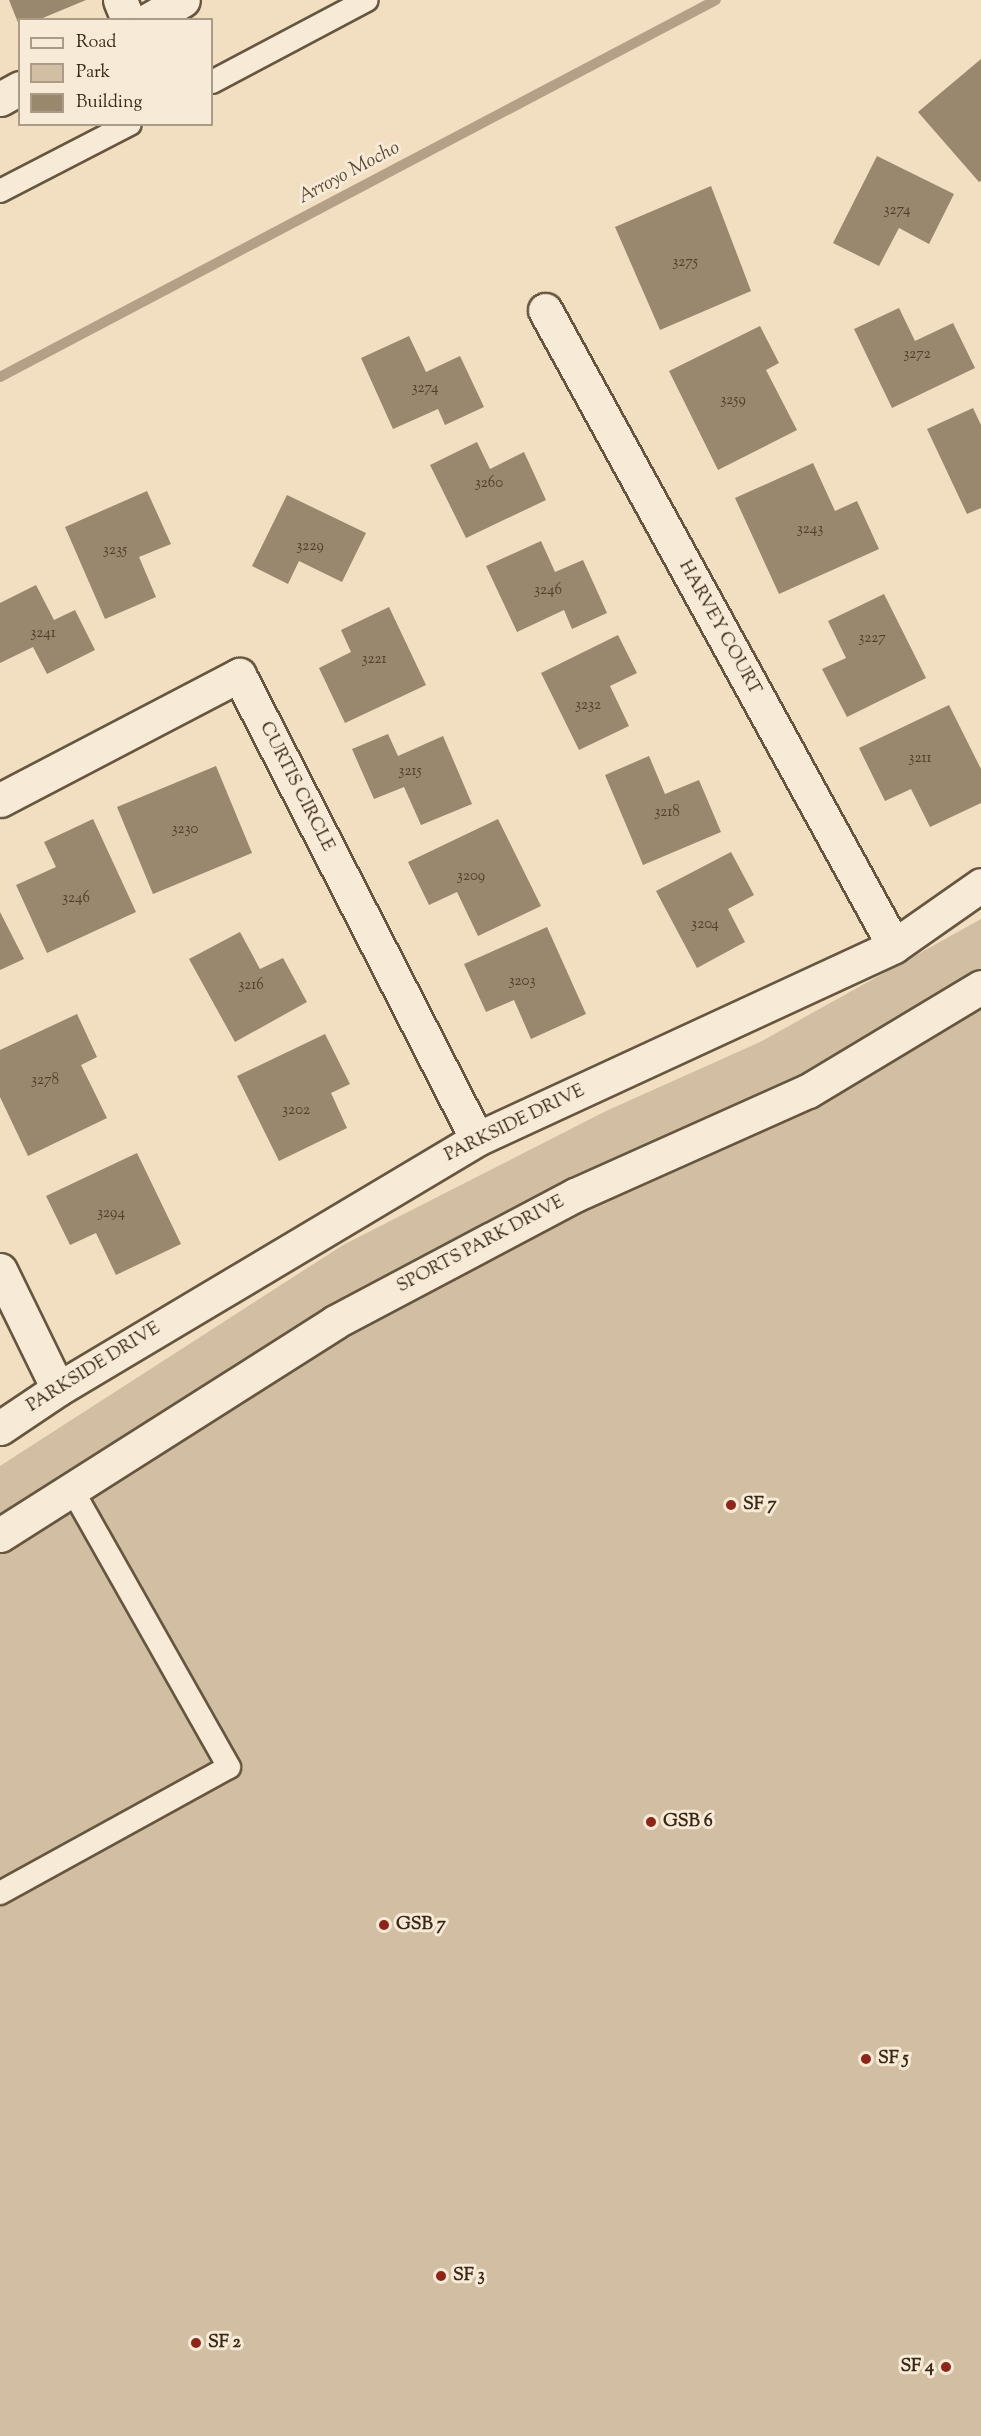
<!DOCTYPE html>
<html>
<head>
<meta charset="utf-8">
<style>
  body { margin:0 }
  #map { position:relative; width:981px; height:2436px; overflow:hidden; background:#f2dec0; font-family:"Sorts Mill Goudy",serif }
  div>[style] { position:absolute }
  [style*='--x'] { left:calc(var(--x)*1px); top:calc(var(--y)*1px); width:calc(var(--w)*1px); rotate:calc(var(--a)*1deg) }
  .green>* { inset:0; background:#d2bfa3 }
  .stream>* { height:10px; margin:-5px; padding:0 5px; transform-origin:5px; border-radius:5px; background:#b3a086 }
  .building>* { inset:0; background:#99876e }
  .roads { filter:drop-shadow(2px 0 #665640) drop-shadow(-2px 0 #665640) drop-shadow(0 2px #665640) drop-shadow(0 -2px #665640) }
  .lane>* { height:22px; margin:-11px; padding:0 11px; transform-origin:11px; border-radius:11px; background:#f7ead6 }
  .street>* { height:33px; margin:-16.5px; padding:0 16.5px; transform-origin:16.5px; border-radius:16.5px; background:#f7ead6 }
  .dots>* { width:16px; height:16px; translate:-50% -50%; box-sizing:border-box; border:3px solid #f7ead6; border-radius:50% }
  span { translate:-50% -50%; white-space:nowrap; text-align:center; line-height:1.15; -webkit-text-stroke:6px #f7ead6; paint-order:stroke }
  .number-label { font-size:15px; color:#50402b }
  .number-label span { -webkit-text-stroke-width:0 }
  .street-label { font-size:18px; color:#382815 }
  .poi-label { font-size:18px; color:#382815; font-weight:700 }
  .left { translate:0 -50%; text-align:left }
  .right { translate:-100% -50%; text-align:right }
  .water-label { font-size:20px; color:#5d4c37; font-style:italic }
  .legend { position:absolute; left:18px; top:18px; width:195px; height:108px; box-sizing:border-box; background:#f7ead6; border:2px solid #ab9c89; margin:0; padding:8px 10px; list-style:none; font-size:18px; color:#382815 }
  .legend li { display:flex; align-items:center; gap:12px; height:30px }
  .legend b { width:30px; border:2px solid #ab9c89 }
</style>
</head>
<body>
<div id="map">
  <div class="green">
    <i style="clip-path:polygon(981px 919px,981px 2436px,0 2436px,0 1466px,343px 1245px,606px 1111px,760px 1042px)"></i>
  </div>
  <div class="stream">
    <i style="--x:0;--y:377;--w:809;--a:-27.77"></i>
  </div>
  <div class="building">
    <i style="clip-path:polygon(9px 0,86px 0,38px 20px,20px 20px,19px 25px)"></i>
    <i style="clip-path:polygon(981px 59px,981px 181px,979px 182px,918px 112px)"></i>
    <i style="clip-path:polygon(877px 156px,954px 194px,929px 244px,899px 228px,879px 266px,833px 243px)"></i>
    <i style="clip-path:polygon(711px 186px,751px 291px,660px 330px,615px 227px)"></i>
    <i style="clip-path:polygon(899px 308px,915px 341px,953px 323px,975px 368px,892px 408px,854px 329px)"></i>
    <i style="clip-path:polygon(760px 326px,779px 363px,766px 370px,797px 430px,718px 470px,669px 371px)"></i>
    <i style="clip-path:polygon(409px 336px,426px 372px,460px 356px,484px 407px,445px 425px,438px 409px,393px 429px,361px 358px)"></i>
    <i style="clip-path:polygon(973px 408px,981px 425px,981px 508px,967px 514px,927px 429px)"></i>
    <i style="clip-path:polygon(477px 442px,490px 469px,524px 452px,546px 500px,466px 538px,430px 465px)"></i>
    <i style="clip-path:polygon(813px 463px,835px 511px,857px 501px,879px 549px,779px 594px,735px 498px)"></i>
    <i style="clip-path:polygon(147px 491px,171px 544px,139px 557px,156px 597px,105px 619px,65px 527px)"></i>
    <i style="clip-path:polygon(287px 495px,366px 533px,342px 582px,299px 561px,288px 584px,252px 566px)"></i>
    <i style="clip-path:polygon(541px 541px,555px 572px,583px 560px,607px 613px,572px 629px,564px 610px,517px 632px,486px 566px)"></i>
    <i style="clip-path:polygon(36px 585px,54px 620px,75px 610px,95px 650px,47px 674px,33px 647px,0 663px,0 603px)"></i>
    <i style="clip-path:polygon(884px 594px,926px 678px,847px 717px,822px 669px,846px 658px,828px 621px)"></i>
    <i style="clip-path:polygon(389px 607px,426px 685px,345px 723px,319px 668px,351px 652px,341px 630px)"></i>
    <i style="clip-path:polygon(618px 635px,637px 673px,610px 686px,629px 726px,579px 750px,541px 673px)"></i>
    <i style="clip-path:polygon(949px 705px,981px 769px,981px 803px,930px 827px,911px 789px,885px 801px,859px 748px)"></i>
    <i style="clip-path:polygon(388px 734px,398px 756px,443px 736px,472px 804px,421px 825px,404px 787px,374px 799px,352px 749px)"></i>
    <i style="clip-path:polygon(649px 756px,665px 794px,699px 780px,721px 832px,643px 865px,605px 775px)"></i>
    <i style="clip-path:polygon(216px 766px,252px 853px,153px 894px,117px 807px)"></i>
    <i style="clip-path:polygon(93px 819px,136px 912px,47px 953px,16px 885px,56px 867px,44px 842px)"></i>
    <i style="clip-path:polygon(498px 819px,541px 906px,478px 936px,457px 892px,429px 905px,408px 862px)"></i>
    <i style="clip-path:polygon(731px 852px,754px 895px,728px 909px,745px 942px,697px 968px,656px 891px)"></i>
    <i style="clip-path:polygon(0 912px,24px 959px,0 970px)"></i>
    <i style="clip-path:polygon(547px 927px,586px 1014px,531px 1039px,514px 1000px,486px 1012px,464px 964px)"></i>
    <i style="clip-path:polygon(240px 932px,260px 969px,283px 958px,307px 1002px,235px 1042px,189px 959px)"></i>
    <i style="clip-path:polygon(77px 1014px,97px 1057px,81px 1065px,107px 1118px,28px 1156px,0 1097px,0 1050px)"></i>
    <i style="clip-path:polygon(325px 1034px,350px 1084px,331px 1093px,347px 1128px,279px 1161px,237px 1076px)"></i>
    <i style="clip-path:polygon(137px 1153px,181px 1244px,116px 1275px,96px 1233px,70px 1245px,46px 1196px)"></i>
  </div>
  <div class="roads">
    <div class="lane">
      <i style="--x:212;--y:82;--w:175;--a:-27.9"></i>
      <i style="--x:0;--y:191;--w:146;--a:-27.3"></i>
      <i style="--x:0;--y:1893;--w:261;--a:-28.8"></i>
      <i style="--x:229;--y:1767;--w:318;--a:-119.5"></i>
    </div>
    <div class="street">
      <i style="--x:120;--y:0;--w:22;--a:68"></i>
      <i style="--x:148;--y:20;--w:40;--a:-29.7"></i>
      <i style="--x:0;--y:99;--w:23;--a:-29"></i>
      <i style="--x:545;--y:310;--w:725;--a:61.24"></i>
      <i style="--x:0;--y:800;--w:270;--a:-27.6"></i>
      <i style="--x:239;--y:675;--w:521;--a:62.85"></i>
      <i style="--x:0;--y:1270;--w:132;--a:64"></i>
      <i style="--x:0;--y:1428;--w:70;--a:-33.9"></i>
      <i style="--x:58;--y:1389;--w:488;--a:-30.8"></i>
      <i style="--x:477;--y:1139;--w:459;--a:-24.8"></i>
      <i style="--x:894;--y:946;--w:106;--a:-35"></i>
      <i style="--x:0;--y:1535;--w:397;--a:-32.4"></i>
      <i style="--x:335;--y:1322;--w:272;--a:-27.9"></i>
      <i style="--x:575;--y:1195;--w:255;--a:-24.1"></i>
      <i style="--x:808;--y:1091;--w:202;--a:-31"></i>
    </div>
  </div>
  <div class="dots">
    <i style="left:731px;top:1505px;background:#8f2418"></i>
    <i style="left:651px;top:1822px;background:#8f2418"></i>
    <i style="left:384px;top:1925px;background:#8f2418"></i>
    <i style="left:866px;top:2059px;background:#8f2418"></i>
    <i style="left:441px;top:2276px;background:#8f2418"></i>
    <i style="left:196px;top:2343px;background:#8f2418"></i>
    <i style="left:946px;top:2367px;background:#8f2418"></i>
  </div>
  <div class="number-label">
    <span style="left:897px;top:211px">3274</span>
    <span style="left:685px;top:263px">3275</span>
    <span style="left:917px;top:355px">3272</span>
    <span style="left:425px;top:389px">3274</span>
    <span style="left:733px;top:401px">3259</span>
    <span style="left:489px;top:484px">3260</span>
    <span style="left:810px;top:530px">3243</span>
    <span style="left:310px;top:547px">3229</span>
    <span style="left:115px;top:551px">3235</span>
    <span style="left:548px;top:591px">3246</span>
    <span style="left:43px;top:634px">3241</span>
    <span style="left:872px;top:639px">3227</span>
    <span style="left:374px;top:660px">3221</span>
    <span style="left:588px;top:706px">3232</span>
    <span style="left:920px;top:759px">3211</span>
    <span style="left:410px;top:772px">3215</span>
    <span style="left:667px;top:813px">3218</span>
    <span style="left:185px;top:830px">3230</span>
    <span style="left:471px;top:877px">3209</span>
    <span style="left:76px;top:899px">3246</span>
    <span style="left:705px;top:925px">3204</span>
    <span style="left:522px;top:982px">3203</span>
    <span style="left:251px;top:986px">3216</span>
    <span style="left:45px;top:1081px">3278</span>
    <span style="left:296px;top:1111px">3202</span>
    <span style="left:111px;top:1214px">3294</span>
  </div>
  <div class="street-label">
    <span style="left:719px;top:628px;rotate:61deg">HARVEY COURT</span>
    <span style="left:296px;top:787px;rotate:63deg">CURTIS CIRCLE</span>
    <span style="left:515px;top:1124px;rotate:-26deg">PARKSIDE DRIVE</span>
    <span style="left:481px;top:1245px;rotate:-28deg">SPORTS PARK DRIVE</span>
    <span style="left:94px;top:1368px;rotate:-32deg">PARKSIDE DRIVE</span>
  </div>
  <div class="poi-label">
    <span class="left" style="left:743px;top:1505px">SF 7</span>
    <span class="left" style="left:663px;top:1822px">GSB 6</span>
    <span class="left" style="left:396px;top:1925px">GSB 7</span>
    <span class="left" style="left:878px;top:2059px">SF 5</span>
    <span class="left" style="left:453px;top:2276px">SF 3</span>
    <span class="left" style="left:208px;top:2343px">SF 2</span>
    <span class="right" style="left:934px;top:2367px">SF 4</span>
  </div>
  <div class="water-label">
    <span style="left:349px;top:173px;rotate:-28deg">Arroyo Mocho</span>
  </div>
  <ul class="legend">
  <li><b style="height:8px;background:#f7ead6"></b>Road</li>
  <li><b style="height:16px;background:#d2bfa3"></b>Park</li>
  <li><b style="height:16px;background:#99876e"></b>Building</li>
  </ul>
</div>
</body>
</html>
